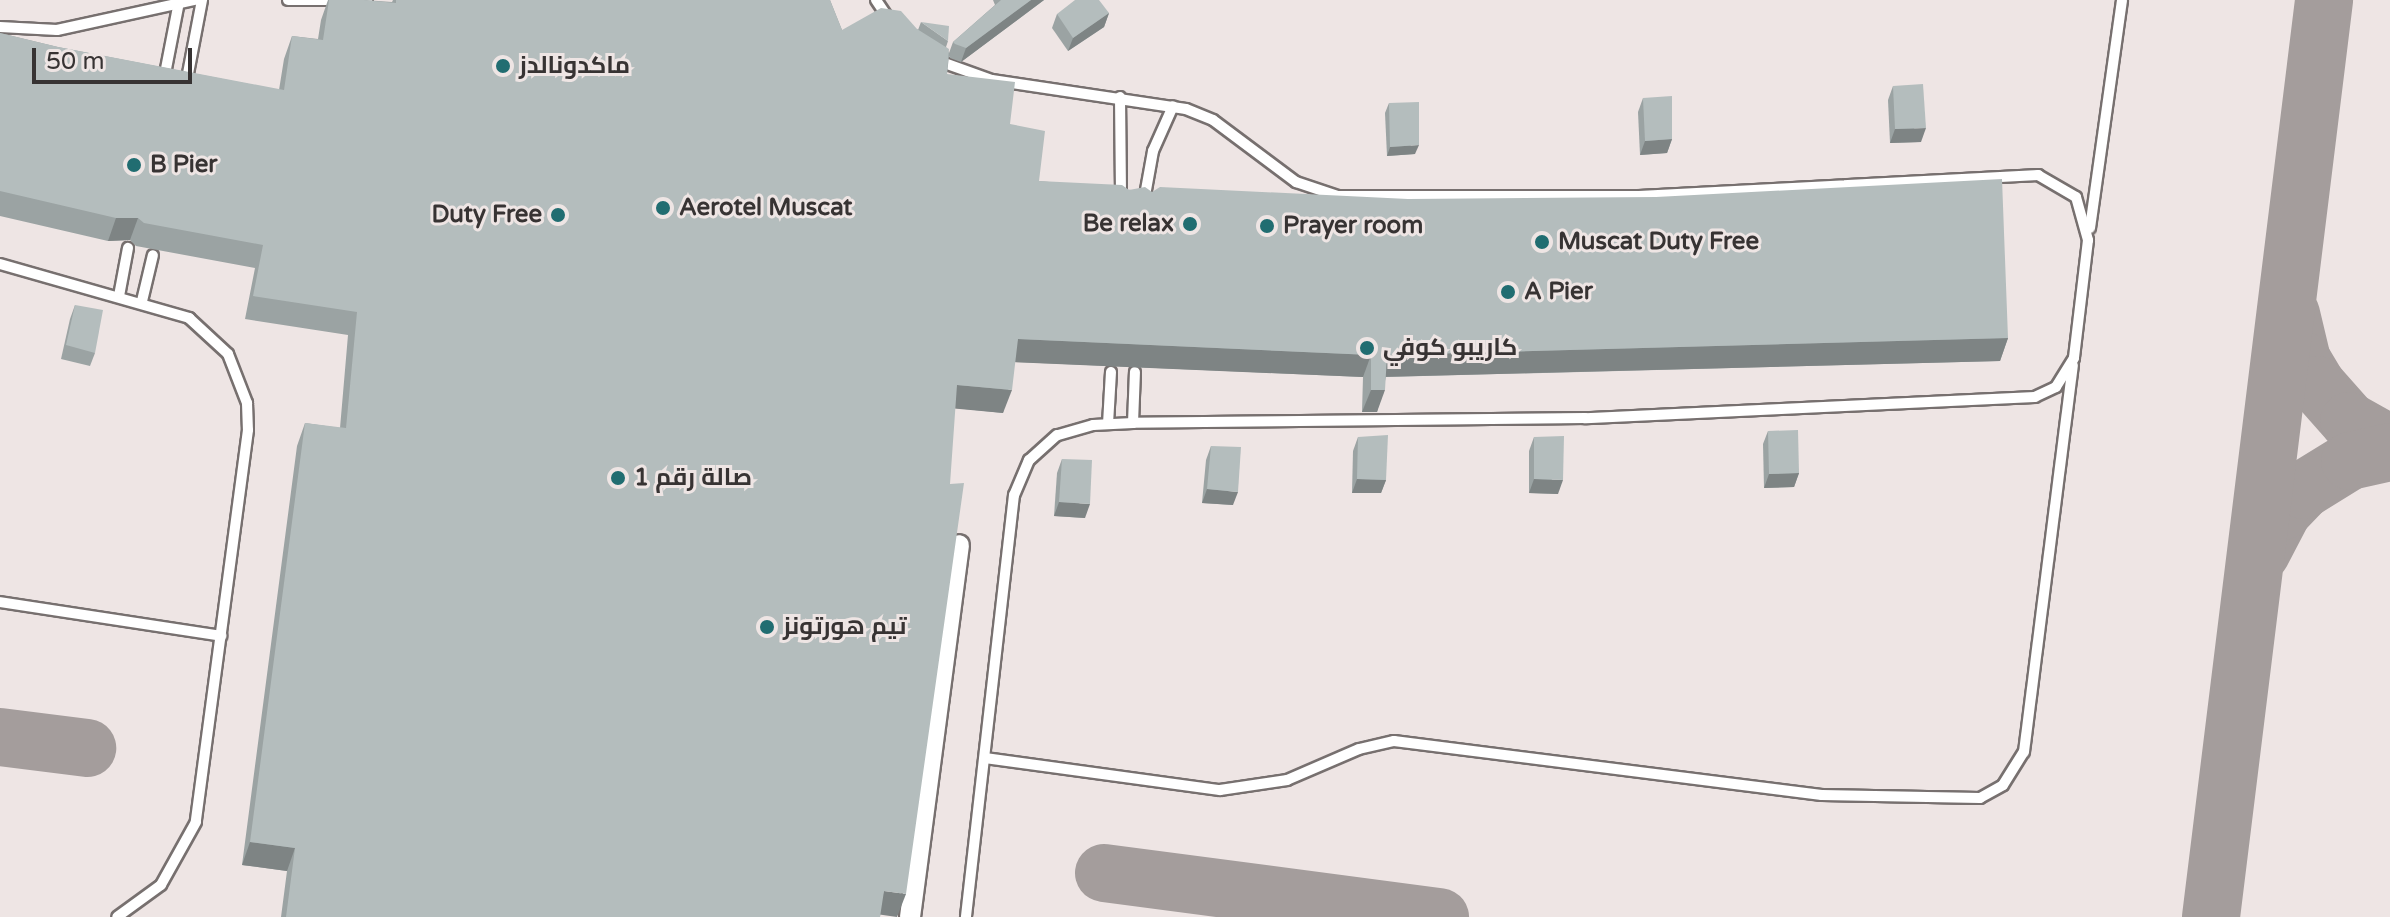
<!DOCTYPE html>
<html>
<head>
<meta charset="utf-8">
<style>
  body { margin:0 }
  #map { position:relative; width:2390px; height:917px; overflow:hidden; background:#eee5e4; font-family:"Varela Round",Cairo,sans-serif }
  div>[style] { position:absolute }
  [style*='--x'] { left:calc(var(--x)*1px); top:calc(var(--y)*1px); width:calc(var(--w)*1px); rotate:calc(var(--a)*1deg) }
  .taxiway>* { height:58px; margin:-29px; padding:0 29px; transform-origin:29px; border-radius:29px; background:#a49d9c }
  .roads { filter:drop-shadow(2px 0 #77706f) drop-shadow(-2px 0 #77706f) drop-shadow(0 2px #77706f) drop-shadow(0 -2px #77706f) }
  .lane>* { height:10px; margin:-5px; padding:0 5px; transform-origin:5px; border-radius:5px; background:#fff }
  .street>* { height:20px; margin:-10px; padding:0 10px; transform-origin:10px; border-radius:10px; background:#fff }
  .wall>* { inset:0; background:#9ba3a3 }
  .shaded-wall>* { inset:0; background:#7e8484 }
  .building>* { inset:0; background:#b4bdbd }
  .dots>* { width:22px; height:22px; translate:-50% -50%; box-sizing:border-box; border:4px solid #eee5e4; border-radius:50% }
  span { translate:-50% -50%; white-space:nowrap; text-align:center; line-height:1.15; -webkit-text-stroke:6px #eee5e4; paint-order:stroke }
  .poi-label { font-size:24px; color:#373333; font-weight:700 }
  .left { translate:0 -50%; text-align:left }
  .right { translate:-100% -50%; text-align:right }
  .scale { position:absolute; left:32px; top:48px; width:160px; height:36px; box-sizing:border-box; border:4px solid #373333; border-top:0; padding-left:10px; font-size:24px; line-height:28px; white-space:nowrap; color:#373333; -webkit-text-stroke:6px #eee5e4; paint-order:stroke }
</style>
</head>
<body>
<div id="map">
  <div class="taxiway">
    <i style="--x:2291;--y:314;--w:47;--a:76.6"></i>
    <i style="--x:2302;--y:360;--w:29;--a:59"></i>
    <i style="--x:2317;--y:385;--w:48;--a:48.4"></i>
    <i style="--x:2349;--y:421;--w:47;--a:29.3"></i>
    <i style="--x:2261;--y:553;--w:47;--a:-62.4"></i>
    <i style="--x:2283;--y:511;--w:29;--a:-46"></i>
    <i style="--x:2303;--y:490;--w:55;--a:-31.7"></i>
    <i style="--x:2350;--y:461;--w:41;--a:-12.7"></i>
    <i style="--x:0;--y:737;--w:88;--a:7.2"></i>
    <i style="--x:1104;--y:873;--w:339;--a:7.5"></i>
    <i style="--x:2211;--y:917;--w:924;--a:-82.97"></i>
  </div>
  <div class="roads">
    <div class="lane">
      <i style="--x:288;--y:0;--w:79;--a:0"></i>
      <i style="--x:876;--y:0;--w:22;--a:56"></i>
      <i style="--x:0;--y:27;--w:57;--a:3"></i>
      <i style="--x:57;--y:30;--w:141;--a:-12.3"></i>
      <i style="--x:936;--y:60;--w:59;--a:19.7"></i>
      <i style="--x:992;--y:80;--w:196;--a:8.5"></i>
      <i style="--x:1186;--y:109;--w:29;--a:22"></i>
      <i style="--x:1213;--y:120;--w:104;--a:36.8"></i>
      <i style="--x:1296;--y:182;--w:44;--a:18.4"></i>
      <i style="--x:1338;--y:196;--w:301;--a:0"></i>
      <i style="--x:1639;--y:196;--w:400;--a:-3"></i>
      <i style="--x:2038;--y:175;--w:44;--a:30.1"></i>
      <i style="--x:2076;--y:197;--w:45;--a:74.4"></i>
      <i style="--x:2088;--y:240;--w:119;--a:96.8"></i>
      <i style="--x:2074;--y:358;--w:34;--a:122"></i>
      <i style="--x:2056;--y:387;--w:23;--a:155"></i>
      <i style="--x:2035;--y:397;--w:450;--a:177.3"></i>
      <i style="--x:1585;--y:418;--w:452;--a:179.4"></i>
      <i style="--x:1133;--y:423;--w:40;--a:177.1"></i>
      <i style="--x:1093;--y:425;--w:37;--a:164"></i>
      <i style="--x:1057;--y:435;--w:38;--a:138"></i>
      <i style="--x:1029;--y:460;--w:38;--a:113"></i>
      <i style="--x:1014;--y:495;--w:425;--a:96.5"></i>
      <i style="--x:164;--y:79;--w:78;--a:-79"></i>
      <i style="--x:186;--y:84;--w:86;--a:-79.2"></i>
      <i style="--x:1120;--y:97;--w:101;--a:89.4"></i>
      <i style="--x:1144;--y:201;--w:51;--a:-79.8"></i>
      <i style="--x:1153;--y:151;--w:49;--a:-66"></i>
      <i style="--x:2090;--y:228;--w:230;--a:-82"></i>
      <i style="--x:0;--y:264;--w:197;--a:15.9"></i>
      <i style="--x:189;--y:318;--w:53;--a:42.7"></i>
      <i style="--x:228;--y:354;--w:53;--a:68.8"></i>
      <i style="--x:247;--y:403;--w:27;--a:88"></i>
      <i style="--x:248;--y:430;--w:395;--a:97.6"></i>
      <i style="--x:196;--y:822;--w:72;--a:119.1"></i>
      <i style="--x:161;--y:885;--w:54;--a:144"></i>
      <i style="--x:119;--y:296;--w:49;--a:-79.4"></i>
      <i style="--x:142;--y:301;--w:47;--a:-76.6"></i>
      <i style="--x:1133;--y:423;--w:51;--a:-87.8"></i>
      <i style="--x:1108;--y:424;--w:52;--a:-86.7"></i>
      <i style="--x:0;--y:602;--w:224;--a:8.7"></i>
      <i style="--x:985;--y:758;--w:237;--a:7.8"></i>
      <i style="--x:1220;--y:790;--w:68;--a:-8.5"></i>
      <i style="--x:1287;--y:780;--w:78;--a:-23.3"></i>
      <i style="--x:1359;--y:749;--w:36;--a:-13"></i>
      <i style="--x:1394;--y:741;--w:431;--a:7.2"></i>
      <i style="--x:1822;--y:795;--w:158;--a:1.1"></i>
      <i style="--x:1980;--y:798;--w:26;--a:-29"></i>
      <i style="--x:2003;--y:785;--w:39;--a:-58"></i>
      <i style="--x:2024;--y:752;--w:390;--a:-82.8"></i>
    </div>
    <div class="street">
      <i style="--x:910;--y:917;--w:375;--a:-82.5"></i>
    </div>
  </div>
  <div class="wall">
    <i style="clip-path:polygon(328px 0,364px 0,392px 2px,393px 0,830px 0,842px 30px,917px 29px,918px 30px,921px 22px,948px 41px,946px 47px,949px 53px,953px 42px,995px 5px,993px 0,1044px 0,961px 62px,950px 58px,949px 56px,947px 74px,1010px 124px,1039px 181px,1152px 192px,2008px 338px,2000px 361px,1386px 377px,1377px 412px,1362px 412px,1363px 377px,1015px 362px,1003px 413px,955px 408px,880px 917px,281px 917px,287px 871px,242px 865px,297px 446px,305px 423px,340px 428px,348px 335px,245px 319px,255px 268px,136px 246px,130px 240px,108px 241px,0 216px,0 33px,58px 47px,279px 90px,284px 59px,292px 36px,318px 39px,321px 20px)"></i>
    <i style="clip-path:polygon(1109px 13px,1104px 27px,1068px 51px,1052px 28px,1057px 14px)"></i>
    <i style="clip-path:polygon(1893px 86px,1921px 142px,1890px 143px,1888px 100px)"></i>
    <i style="clip-path:polygon(1643px 98px,1672px 139px,1667px 153px,1640px 155px,1638px 112px)"></i>
    <i style="clip-path:polygon(1389px 103px,1415px 154px,1387px 156px,1385px 113px)"></i>
    <i style="clip-path:polygon(75px 305px,95px 353px,90px 366px,61px 359px,70px 319px)"></i>
    <i style="clip-path:polygon(1768px 431px,1799px 473px,1794px 487px,1764px 488px,1763px 444px)"></i>
    <i style="clip-path:polygon(1358px 437px,1386px 480px,1381px 493px,1352px 493px,1353px 451px)"></i>
    <i style="clip-path:polygon(1534px 437px,1558px 494px,1529px 493px,1529px 451px)"></i>
    <i style="clip-path:polygon(1211px 446px,1233px 505px,1202px 503px,1206px 460px)"></i>
    <i style="clip-path:polygon(1062px 459px,1085px 518px,1054px 516px,1057px 473px)"></i>
  </div>
  <div class="shaded-wall">
    <i style="clip-path:polygon(1031px 0,1044px 0,961px 62px,966px 48px)"></i>
    <i style="clip-path:polygon(1109px 13px,1104px 27px,1068px 51px,1073px 38px)"></i>
    <i style="clip-path:polygon(1926px 128px,1921px 142px,1890px 143px,1895px 129px)"></i>
    <i style="clip-path:polygon(1672px 139px,1667px 153px,1640px 155px,1645px 141px)"></i>
    <i style="clip-path:polygon(1419px 145px,1415px 154px,1387px 156px,1390px 147px)"></i>
    <i style="clip-path:polygon(116px 218px,138px 218px,130px 240px,108px 241px)"></i>
    <i style="clip-path:polygon(2008px 338px,2000px 361px,1379px 377px,1387px 355px)"></i>
    <i style="clip-path:polygon(1018px 339px,1371px 355px,1363px 377px,1010px 362px)"></i>
    <i style="clip-path:polygon(957px 385px,1012px 390px,1003px 413px,949px 408px)"></i>
    <i style="clip-path:polygon(1371px 390px,1385px 390px,1377px 412px,1362px 412px)"></i>
    <i style="clip-path:polygon(1799px 473px,1794px 487px,1764px 488px,1769px 474px)"></i>
    <i style="clip-path:polygon(1357px 479px,1386px 480px,1381px 493px,1352px 493px)"></i>
    <i style="clip-path:polygon(1534px 479px,1563px 480px,1558px 494px,1529px 493px)"></i>
    <i style="clip-path:polygon(1207px 489px,1238px 492px,1233px 505px,1202px 503px)"></i>
    <i style="clip-path:polygon(1059px 502px,1090px 504px,1085px 518px,1054px 516px)"></i>
    <i style="clip-path:polygon(250px 842px,295px 848px,287px 871px,242px 865px)"></i>
    <i style="clip-path:polygon(884px 891px,906px 894px,897px 917px,876px 914px)"></i>
  </div>
  <div class="building">
    <i style="clip-path:polygon(329px 0,364px 0,396px 3px,396px 0,830px 0,842px 30px,881px 8px,901px 11px,917px 29px,949px 49px,947px 74px,1015px 82px,1010px 124px,1045px 131px,1039px 181px,1122px 185px,1129px 190px,1145px 187px,1152px 192px,1160px 187px,1408px 199px,1656px 197px,2002px 179px,2008px 338px,1387px 355px,1385px 390px,1371px 390px,1371px 355px,1018px 339px,1012px 390px,957px 385px,950px 484px,964px 483px,906px 894px,884px 891px,880px 917px,286px 917px,295px 848px,250px 842px,305px 423px,346px 428px,357px 312px,253px 296px,263px 245px,144px 223px,138px 218px,116px 218px,0 191px,0 33px,58px 47px,284px 90px,292px 36px,323px 40px)"></i>
    <i style="clip-path:polygon(1001px 0,1031px 0,966px 48px,955px 44px,953px 42px)"></i>
    <i style="clip-path:polygon(1075px 0,1099px 0,1109px 13px,1073px 38px,1057px 14px)"></i>
    <i style="clip-path:polygon(921px 22px,949px 26px,948px 41px)"></i>
    <i style="clip-path:polygon(1923px 84px,1926px 128px,1895px 129px,1893px 86px)"></i>
    <i style="clip-path:polygon(1672px 96px,1672px 139px,1645px 141px,1643px 98px)"></i>
    <i style="clip-path:polygon(1419px 102px,1419px 145px,1390px 147px,1389px 103px)"></i>
    <i style="clip-path:polygon(75px 305px,103px 310px,95px 353px,66px 345px)"></i>
    <i style="clip-path:polygon(1798px 430px,1799px 473px,1769px 474px,1768px 431px)"></i>
    <i style="clip-path:polygon(1388px 435px,1386px 480px,1357px 479px,1358px 437px)"></i>
    <i style="clip-path:polygon(1564px 436px,1563px 480px,1534px 479px,1534px 437px)"></i>
    <i style="clip-path:polygon(1211px 446px,1241px 447px,1238px 492px,1207px 489px)"></i>
    <i style="clip-path:polygon(1062px 459px,1092px 460px,1090px 504px,1059px 502px)"></i>
  </div>
  <div class="dots">
    <i style="left:503px;top:66px;background:#216d71"></i>
    <i style="left:134px;top:165px;background:#216d71"></i>
    <i style="left:663px;top:208px;background:#216d71"></i>
    <i style="left:558px;top:215px;background:#216d71"></i>
    <i style="left:1190px;top:224px;background:#216d71"></i>
    <i style="left:1267px;top:226px;background:#216d71"></i>
    <i style="left:1542px;top:242px;background:#216d71"></i>
    <i style="left:1508px;top:292px;background:#216d71"></i>
    <i style="left:1367px;top:348px;background:#216d71"></i>
    <i style="left:618px;top:478px;background:#216d71"></i>
    <i style="left:767px;top:627px;background:#216d71"></i>
  </div>
  <div class="poi-label">
    <span class="left" style="left:519px;top:66px">ماكدونالدز</span>
    <span class="left" style="left:150px;top:165px">B Pier</span>
    <span class="left" style="left:679px;top:208px">Aerotel Muscat</span>
    <span class="right" style="left:542px;top:215px">Duty Free</span>
    <span class="right" style="left:1174px;top:224px">Be relax</span>
    <span class="left" style="left:1283px;top:226px">Prayer room</span>
    <span class="left" style="left:1558px;top:242px">Muscat Duty Free</span>
    <span class="left" style="left:1524px;top:292px">A Pier</span>
    <span class="left" style="left:1383px;top:348px">كاريبو كوفي</span>
    <span class="left" style="left:634px;top:478px">صالة رقم 1</span>
    <span class="left" style="left:783px;top:627px">تيم هورتونز</span>
  </div>
  <div class="scale">50 m</div>
</div>
</body>
</html>
